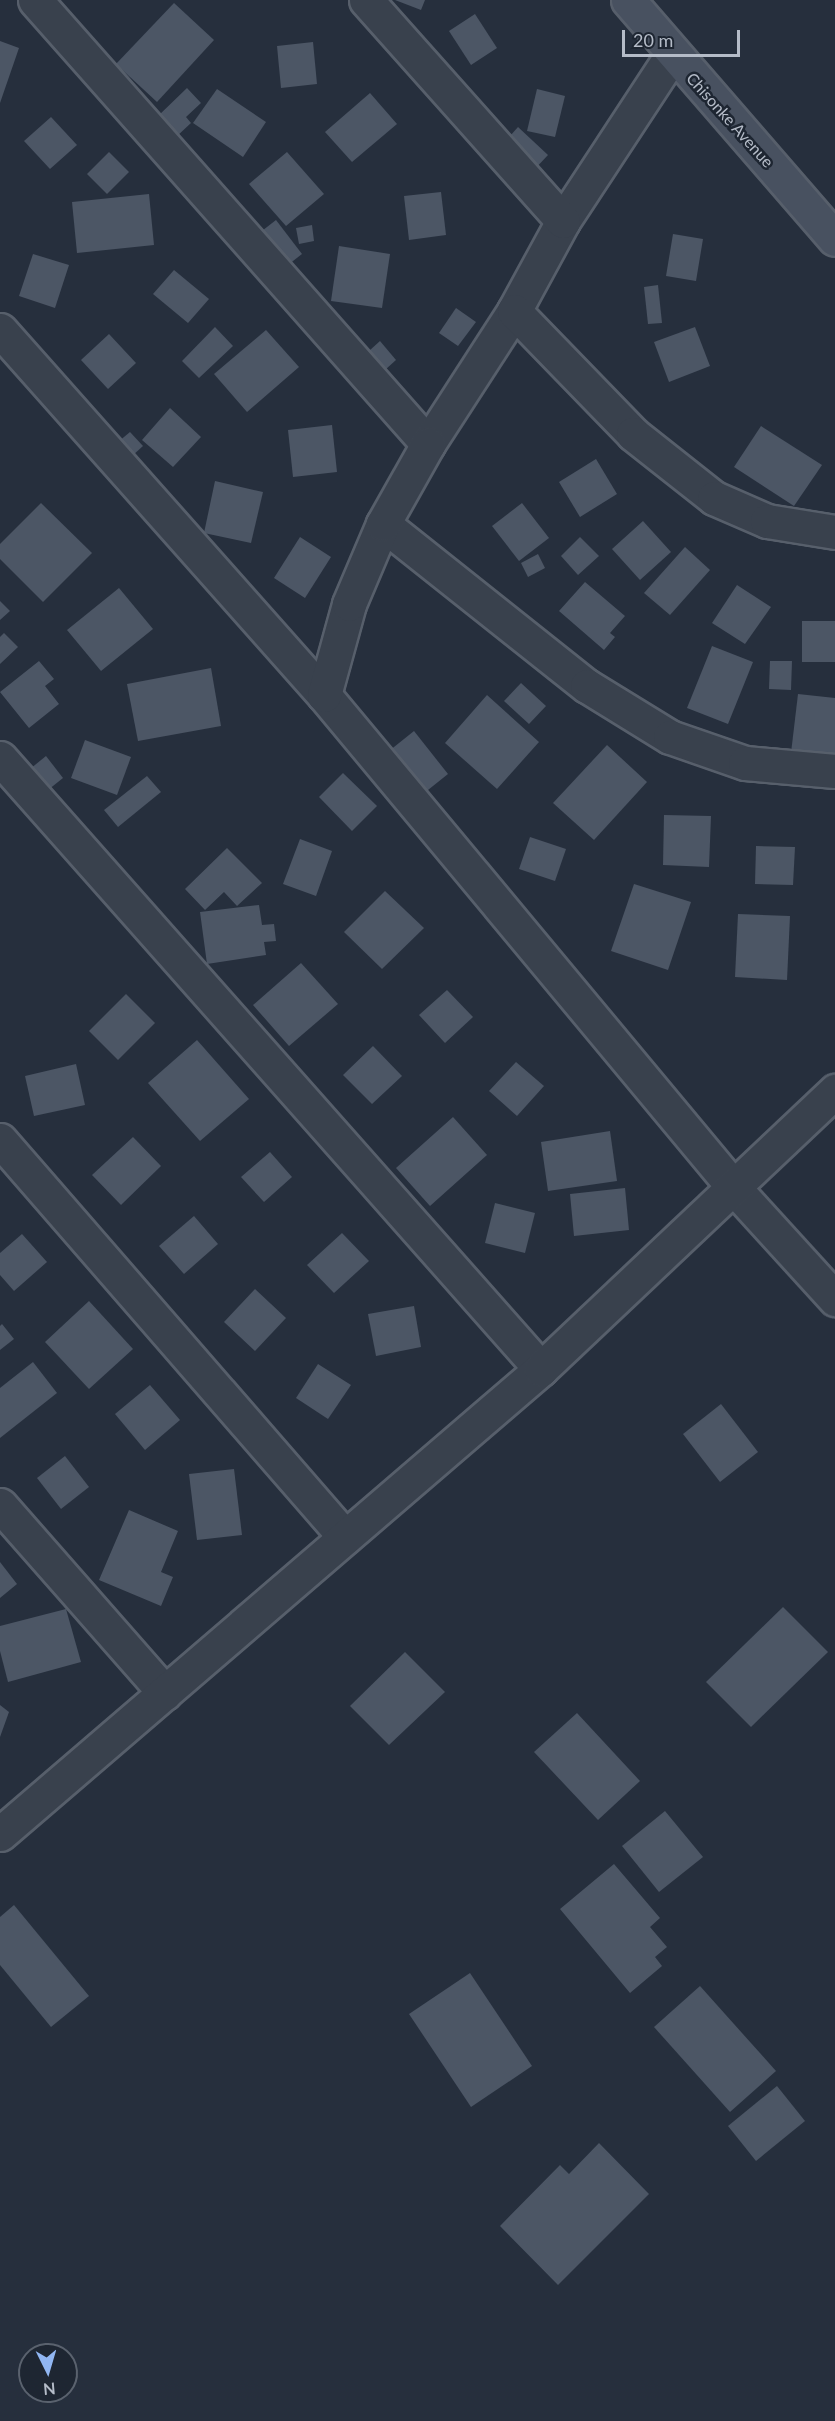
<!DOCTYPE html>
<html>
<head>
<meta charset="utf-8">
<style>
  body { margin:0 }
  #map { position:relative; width:835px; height:2421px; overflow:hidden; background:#262f3d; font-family:Lato,sans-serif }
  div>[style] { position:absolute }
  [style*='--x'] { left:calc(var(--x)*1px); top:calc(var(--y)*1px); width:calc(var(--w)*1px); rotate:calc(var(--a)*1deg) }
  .building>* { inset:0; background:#4c5665 }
  .roads { filter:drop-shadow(2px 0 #575f6b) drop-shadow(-2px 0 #575f6b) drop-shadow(0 2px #575f6b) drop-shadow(0 -2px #575f6b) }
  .street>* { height:33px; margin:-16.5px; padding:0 16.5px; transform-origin:16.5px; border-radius:16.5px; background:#39414d }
  .secondary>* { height:33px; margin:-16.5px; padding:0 16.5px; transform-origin:16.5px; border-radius:16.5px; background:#485160 }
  span { translate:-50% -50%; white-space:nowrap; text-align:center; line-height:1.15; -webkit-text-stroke:5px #1e2632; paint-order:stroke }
  .street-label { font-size:16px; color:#b5bcc8 }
  .north { position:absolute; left:18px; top:2343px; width:60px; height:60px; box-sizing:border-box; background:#1e2632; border:2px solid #5a626e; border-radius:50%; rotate:175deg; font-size:16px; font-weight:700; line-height:24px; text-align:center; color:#b5bcc8 }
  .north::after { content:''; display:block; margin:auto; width:21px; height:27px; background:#91b6f2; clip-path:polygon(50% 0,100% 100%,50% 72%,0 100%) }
  .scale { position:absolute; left:622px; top:30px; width:118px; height:27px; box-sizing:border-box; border:3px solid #b5bcc8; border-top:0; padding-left:8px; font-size:18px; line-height:21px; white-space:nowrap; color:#b5bcc8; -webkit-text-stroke:4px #1e2632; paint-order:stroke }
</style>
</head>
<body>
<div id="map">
  <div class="building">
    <i style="clip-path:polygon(395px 0,425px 0,421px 10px)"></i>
    <i style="clip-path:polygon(174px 3px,214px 40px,157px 102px,116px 64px)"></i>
    <i style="clip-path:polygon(475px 14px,497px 48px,471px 65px,449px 31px)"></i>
    <i style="clip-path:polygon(0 41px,19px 48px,0 103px)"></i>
    <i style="clip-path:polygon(313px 42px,317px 84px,281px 88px,277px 46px)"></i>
    <i style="clip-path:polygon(187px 88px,201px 103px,186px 117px,191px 123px,176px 137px,157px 117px)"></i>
    <i style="clip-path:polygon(217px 89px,266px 122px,243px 157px,193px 123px)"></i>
    <i style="clip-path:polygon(537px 89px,565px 96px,555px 137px,527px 131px)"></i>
    <i style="clip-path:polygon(370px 93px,397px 124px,352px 162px,325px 132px)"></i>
    <i style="clip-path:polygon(51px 117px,77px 145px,50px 169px,24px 141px)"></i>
    <i style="clip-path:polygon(518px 127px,548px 155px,532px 172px,503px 144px)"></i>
    <i style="clip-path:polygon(109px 152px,129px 172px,107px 194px,87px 174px)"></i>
    <i style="clip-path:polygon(287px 152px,324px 194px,286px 226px,249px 184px)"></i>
    <i style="clip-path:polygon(441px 192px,446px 235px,409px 240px,404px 196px)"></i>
    <i style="clip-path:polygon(149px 194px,154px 245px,77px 253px,72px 202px)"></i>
    <i style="clip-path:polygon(276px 220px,302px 254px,284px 268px,258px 234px)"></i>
    <i style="clip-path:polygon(312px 225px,314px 241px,299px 244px,296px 228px)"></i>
    <i style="clip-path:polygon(673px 234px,703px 239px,696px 281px,666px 276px)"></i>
    <i style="clip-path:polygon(339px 246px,390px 254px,382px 308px,331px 301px)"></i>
    <i style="clip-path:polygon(33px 254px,69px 265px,55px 308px,19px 296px)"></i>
    <i style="clip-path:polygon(174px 270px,209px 299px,188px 323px,153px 294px)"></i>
    <i style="clip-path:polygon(658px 285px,662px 323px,648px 324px,644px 287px)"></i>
    <i style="clip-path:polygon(456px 308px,476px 322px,458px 346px,439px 333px)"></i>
    <i style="clip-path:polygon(215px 327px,233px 346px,199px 378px,182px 361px)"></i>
    <i style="clip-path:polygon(695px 327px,710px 366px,669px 382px,654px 342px)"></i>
    <i style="clip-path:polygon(266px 330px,299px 367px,247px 412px,214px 374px)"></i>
    <i style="clip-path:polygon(109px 334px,136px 363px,108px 389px,81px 360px)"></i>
    <i style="clip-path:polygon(380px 341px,396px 360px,375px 379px,359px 360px)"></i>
    <i style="clip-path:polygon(170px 408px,201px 437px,173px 467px,142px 440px)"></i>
    <i style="clip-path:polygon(332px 425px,337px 472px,293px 477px,288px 430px)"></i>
    <i style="clip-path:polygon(761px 426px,822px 465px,794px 506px,734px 467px)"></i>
    <i style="clip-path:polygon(130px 432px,143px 446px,132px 456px,118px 442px)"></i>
    <i style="clip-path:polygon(596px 459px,617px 494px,580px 517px,559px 482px)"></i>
    <i style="clip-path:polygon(215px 481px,263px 492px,251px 543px,204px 533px)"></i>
    <i style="clip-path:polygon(41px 503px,92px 553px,43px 602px,0 559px,0 544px)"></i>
    <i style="clip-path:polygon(522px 503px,549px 538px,519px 561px,492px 526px)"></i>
    <i style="clip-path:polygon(643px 521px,671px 552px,640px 580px,612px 549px)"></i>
    <i style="clip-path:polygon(300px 537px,331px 557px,305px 598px,274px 578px)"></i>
    <i style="clip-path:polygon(580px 537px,599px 556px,578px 575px,561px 556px)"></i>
    <i style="clip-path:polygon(685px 547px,710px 570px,670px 615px,644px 593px)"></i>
    <i style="clip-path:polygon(538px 554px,545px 568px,528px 577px,521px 563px)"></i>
    <i style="clip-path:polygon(585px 582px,625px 616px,610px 633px,615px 637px,604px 650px,559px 611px)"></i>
    <i style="clip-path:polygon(737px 585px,771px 607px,745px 644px,712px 623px)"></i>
    <i style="clip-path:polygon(119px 588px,153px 629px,101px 671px,67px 630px)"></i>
    <i style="clip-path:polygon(0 601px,10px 611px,0 620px)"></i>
    <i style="clip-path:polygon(802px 621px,835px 621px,835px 662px,802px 662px)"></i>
    <i style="clip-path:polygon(4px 633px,18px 647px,0 664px,0 637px)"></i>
    <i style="clip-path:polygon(712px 646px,753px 662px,728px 724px,687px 708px)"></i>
    <i style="clip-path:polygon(39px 661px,54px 679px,45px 686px,59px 704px,29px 728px,0 692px)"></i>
    <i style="clip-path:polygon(770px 661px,792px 661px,791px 690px,769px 689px)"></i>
    <i style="clip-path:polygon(211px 668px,221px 726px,138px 741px,127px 684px)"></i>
    <i style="clip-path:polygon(521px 683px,546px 706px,529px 724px,504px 701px)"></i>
    <i style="clip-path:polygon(798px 694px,835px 698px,835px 758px,791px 753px)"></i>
    <i style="clip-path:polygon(487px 695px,539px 742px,497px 789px,445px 743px)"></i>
    <i style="clip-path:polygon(414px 731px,448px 774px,423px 794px,389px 751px)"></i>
    <i style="clip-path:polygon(85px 740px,131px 757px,117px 795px,71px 778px)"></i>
    <i style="clip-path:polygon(607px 745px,647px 782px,594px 840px,553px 803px)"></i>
    <i style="clip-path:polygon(46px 756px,63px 778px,48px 790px,30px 769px)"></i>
    <i style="clip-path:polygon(343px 773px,377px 806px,352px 831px,319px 797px)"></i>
    <i style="clip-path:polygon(147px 776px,161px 792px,118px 827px,104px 810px)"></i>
    <i style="clip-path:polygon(664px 815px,711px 816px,709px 867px,663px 865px)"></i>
    <i style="clip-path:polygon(530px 837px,566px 849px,555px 881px,519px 869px)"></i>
    <i style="clip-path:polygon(300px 839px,332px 851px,316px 896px,283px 884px)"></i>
    <i style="clip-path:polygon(756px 846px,795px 847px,793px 885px,755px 884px)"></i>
    <i style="clip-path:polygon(227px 848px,262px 883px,237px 906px,224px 892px,205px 910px,185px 889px)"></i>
    <i style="clip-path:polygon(634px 884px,691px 902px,668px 970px,611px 951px)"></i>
    <i style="clip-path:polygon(385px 891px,424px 928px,382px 969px,344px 932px)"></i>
    <i style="clip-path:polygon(259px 905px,262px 925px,274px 924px,276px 941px,264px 942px,266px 955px,207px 964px,200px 912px)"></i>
    <i style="clip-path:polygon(738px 914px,790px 916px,787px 980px,735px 977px)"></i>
    <i style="clip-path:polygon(301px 963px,338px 1004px,289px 1046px,253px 1005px)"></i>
    <i style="clip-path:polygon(447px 990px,473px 1017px,445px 1043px,419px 1015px)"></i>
    <i style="clip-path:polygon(126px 994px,155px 1023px,118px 1060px,89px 1031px)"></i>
    <i style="clip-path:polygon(197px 1040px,249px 1099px,200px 1141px,148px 1083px)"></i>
    <i style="clip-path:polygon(373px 1046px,402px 1076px,372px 1104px,343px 1075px)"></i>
    <i style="clip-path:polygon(516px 1062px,544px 1086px,517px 1116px,489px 1091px)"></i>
    <i style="clip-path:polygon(76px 1064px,85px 1105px,34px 1116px,25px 1076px)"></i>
    <i style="clip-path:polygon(453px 1117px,487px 1155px,430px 1206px,396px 1168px)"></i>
    <i style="clip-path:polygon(610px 1131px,617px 1181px,548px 1191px,541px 1142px)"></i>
    <i style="clip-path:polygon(133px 1137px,161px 1166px,121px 1205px,92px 1175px)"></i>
    <i style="clip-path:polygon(270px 1152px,292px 1177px,264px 1202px,241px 1177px)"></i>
    <i style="clip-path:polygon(625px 1188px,629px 1230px,574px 1236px,570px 1194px)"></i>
    <i style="clip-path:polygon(495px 1203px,535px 1213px,525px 1253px,485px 1243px)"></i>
    <i style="clip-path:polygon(194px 1216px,218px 1244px,184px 1274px,159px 1246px)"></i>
    <i style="clip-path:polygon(342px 1233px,369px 1261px,334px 1293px,307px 1265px)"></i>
    <i style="clip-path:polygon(22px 1234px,47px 1262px,14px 1291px,0 1275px,0 1253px)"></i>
    <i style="clip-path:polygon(255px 1289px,286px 1318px,255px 1351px,224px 1322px)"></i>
    <i style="clip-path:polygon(89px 1301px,133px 1349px,89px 1389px,45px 1342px)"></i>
    <i style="clip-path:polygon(414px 1306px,421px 1347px,376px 1356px,368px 1314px)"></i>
    <i style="clip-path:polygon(2px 1324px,14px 1339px,0 1350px,0 1326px)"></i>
    <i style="clip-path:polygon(33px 1362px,57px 1393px,0 1438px,0 1388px)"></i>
    <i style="clip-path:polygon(318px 1364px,351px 1385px,328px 1419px,296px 1398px)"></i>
    <i style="clip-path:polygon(150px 1385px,180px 1420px,145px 1450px,115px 1414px)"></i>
    <i style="clip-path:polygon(721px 1404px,758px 1452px,720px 1482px,683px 1434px)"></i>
    <i style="clip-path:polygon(65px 1456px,89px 1487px,61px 1509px,37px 1478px)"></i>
    <i style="clip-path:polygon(234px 1469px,242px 1535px,197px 1540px,189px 1474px)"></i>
    <i style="clip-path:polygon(129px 1510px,178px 1531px,161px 1572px,173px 1577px,161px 1606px,99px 1580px)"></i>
    <i style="clip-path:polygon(0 1562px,17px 1584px,0 1598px)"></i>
    <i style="clip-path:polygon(783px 1607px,828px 1652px,751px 1727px,706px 1682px)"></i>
    <i style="clip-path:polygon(66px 1609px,81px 1662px,8px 1682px,0 1651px,0 1626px)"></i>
    <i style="clip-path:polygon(405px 1652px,445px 1692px,389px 1745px,350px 1706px)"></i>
    <i style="clip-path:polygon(0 1705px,9px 1712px,0 1737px)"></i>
    <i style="clip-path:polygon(577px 1713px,640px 1781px,598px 1820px,534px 1752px)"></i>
    <i style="clip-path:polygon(665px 1811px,703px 1857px,659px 1892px,622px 1846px)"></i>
    <i style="clip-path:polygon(614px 1864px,660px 1918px,650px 1927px,667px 1947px,655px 1957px,662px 1966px,630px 1993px,560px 1909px)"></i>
    <i style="clip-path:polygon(14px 1905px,89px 1996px,51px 2027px,0 1965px,0 1917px)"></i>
    <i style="clip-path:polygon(470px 1973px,532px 2066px,471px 2107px,409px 2014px)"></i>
    <i style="clip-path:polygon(700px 1986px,776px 2071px,730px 2112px,654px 2027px)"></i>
    <i style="clip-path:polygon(777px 2086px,805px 2121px,756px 2161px,728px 2126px)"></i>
    <i style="clip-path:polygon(599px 2143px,649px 2194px,558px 2285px,500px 2226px,560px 2165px,569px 2174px)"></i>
  </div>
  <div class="roads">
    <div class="street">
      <i style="--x:35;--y:0;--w:593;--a:48.49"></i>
      <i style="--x:428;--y:444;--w:158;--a:-57.1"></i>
      <i style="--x:514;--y:311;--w:102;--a:-61.4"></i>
      <i style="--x:563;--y:221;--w:199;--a:-56.7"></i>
      <i style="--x:366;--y:0;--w:296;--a:48.3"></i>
      <i style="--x:514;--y:311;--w:171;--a:45.9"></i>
      <i style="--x:633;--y:434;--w:103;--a:38.3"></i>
      <i style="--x:714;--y:498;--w:58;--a:23.5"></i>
      <i style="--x:767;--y:521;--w:69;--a:9.2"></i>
      <i style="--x:0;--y:330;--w:488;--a:48.4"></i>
      <i style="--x:324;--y:695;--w:643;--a:50.24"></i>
      <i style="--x:735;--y:1189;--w:149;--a:47.7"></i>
      <i style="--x:383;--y:524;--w:260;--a:38.5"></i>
      <i style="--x:587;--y:686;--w:97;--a:31.6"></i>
      <i style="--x:670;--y:737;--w:79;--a:19.1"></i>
      <i style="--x:745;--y:763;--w:90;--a:5.1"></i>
      <i style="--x:324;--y:695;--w:94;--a:-74.6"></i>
      <i style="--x:349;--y:604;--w:87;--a:-67"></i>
      <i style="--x:383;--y:524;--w:92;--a:-60.6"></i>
      <i style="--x:0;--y:758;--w:816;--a:48.48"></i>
      <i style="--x:0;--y:1140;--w:526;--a:49.01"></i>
      <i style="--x:0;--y:1505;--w:250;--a:48.7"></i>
      <i style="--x:0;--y:1834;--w:713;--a:-40.68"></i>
      <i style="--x:541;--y:1369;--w:405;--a:-43.4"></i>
    </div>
    <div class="secondary">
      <i style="--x:628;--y:0;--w:316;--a:49.1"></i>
    </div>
  </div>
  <div class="street-label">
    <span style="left:730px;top:120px;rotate:48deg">Chisonke Avenue</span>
  </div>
  <div class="north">N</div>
  <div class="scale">20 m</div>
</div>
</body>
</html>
